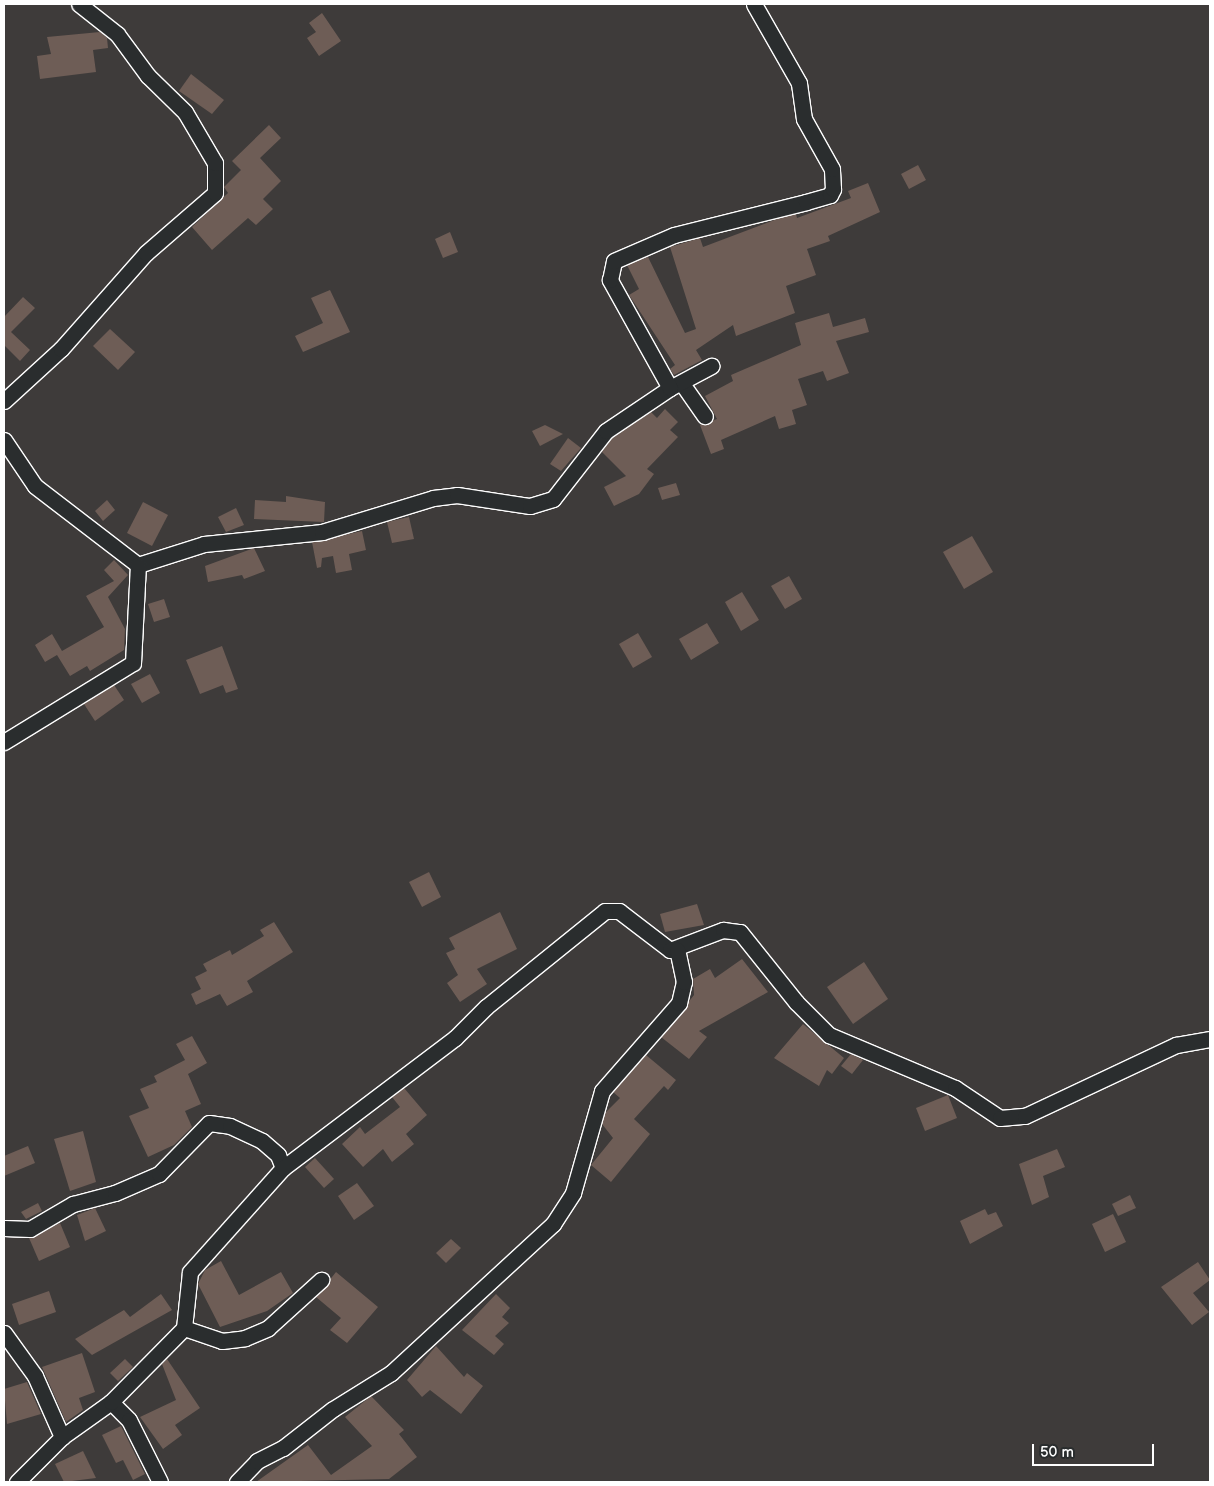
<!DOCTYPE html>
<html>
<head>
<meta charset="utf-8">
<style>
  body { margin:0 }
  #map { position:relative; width:1214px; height:1486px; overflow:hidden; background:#3e3b3a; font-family:"Balsamiq Sans",sans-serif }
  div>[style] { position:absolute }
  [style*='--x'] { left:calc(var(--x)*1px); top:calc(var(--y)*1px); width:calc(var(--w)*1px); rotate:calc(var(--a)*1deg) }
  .building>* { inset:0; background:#6e5d56 }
  .roads { filter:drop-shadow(1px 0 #fff) drop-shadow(-1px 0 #fff) drop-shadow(0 1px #fff) drop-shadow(0 -1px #fff) }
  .street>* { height:15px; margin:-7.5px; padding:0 7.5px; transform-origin:7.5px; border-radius:7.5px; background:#2a2d2e }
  span { translate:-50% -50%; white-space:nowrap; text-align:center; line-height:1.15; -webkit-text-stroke:4px #2a2d2e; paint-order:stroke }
  .frame { position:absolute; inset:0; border:5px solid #fff; pointer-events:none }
  .scale { position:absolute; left:1032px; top:1444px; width:122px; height:22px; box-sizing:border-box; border:2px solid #fff; border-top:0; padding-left:6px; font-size:15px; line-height:18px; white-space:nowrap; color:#fff; -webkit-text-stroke:4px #2a2d2e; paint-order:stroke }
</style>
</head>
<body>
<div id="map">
  <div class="building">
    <i style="clip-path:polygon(322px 13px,341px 41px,319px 56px,307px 38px,316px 32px,309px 23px)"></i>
    <i style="clip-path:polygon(100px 32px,107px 38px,108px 48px,93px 50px,96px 72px,40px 79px,37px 56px,51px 54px,47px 37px)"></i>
    <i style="clip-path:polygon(191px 74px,224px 100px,212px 114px,179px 91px)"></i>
    <i style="clip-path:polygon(269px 125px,281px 138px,260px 158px,281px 181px,263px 199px,273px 209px,256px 225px,248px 218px,212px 250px,192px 227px,228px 193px,224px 187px,241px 170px,232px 161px)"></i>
    <i style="clip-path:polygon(918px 165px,926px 180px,909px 189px,901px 174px)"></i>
    <i style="clip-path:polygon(868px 183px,880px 212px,828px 236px,830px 241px,807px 249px,816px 275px,786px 286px,795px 313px,736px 336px,733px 325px,696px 350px,702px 360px,674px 375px,670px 369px,675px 365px,629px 295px,639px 289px,627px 265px,648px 257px,685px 333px,696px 329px,670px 247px,700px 238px,703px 247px,777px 219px,796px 214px,797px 218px,851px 198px,848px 191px)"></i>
    <i style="clip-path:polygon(450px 232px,458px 252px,443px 258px,435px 239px)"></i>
    <i style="clip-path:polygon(330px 290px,350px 332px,303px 352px,295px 336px,323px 323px,311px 298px)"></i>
    <i style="clip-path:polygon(23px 297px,35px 308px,11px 332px,30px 350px,20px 361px,4px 345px,4px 317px)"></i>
    <i style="clip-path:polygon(829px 313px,833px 327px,865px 318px,869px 332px,836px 341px,849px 373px,827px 381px,823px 371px,798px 379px,807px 405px,792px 410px,796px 424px,779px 429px,775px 416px,721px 440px,724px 449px,711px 454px,700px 425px,717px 419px,705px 396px,733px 381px,731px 375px,801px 345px,795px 323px)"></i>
    <i style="clip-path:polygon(110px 329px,135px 352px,118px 370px,93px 346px)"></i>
    <i style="clip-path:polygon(665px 409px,678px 422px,670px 430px,678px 437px,647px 469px,654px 474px,639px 494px,614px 506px,604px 487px,626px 476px,602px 452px,612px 438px,651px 412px,657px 418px)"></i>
    <i style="clip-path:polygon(545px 425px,563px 434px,540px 446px,532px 431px)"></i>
    <i style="clip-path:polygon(568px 438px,581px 448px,561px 471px,550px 464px)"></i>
    <i style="clip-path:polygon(676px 483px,680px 495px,662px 500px,658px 488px)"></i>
    <i style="clip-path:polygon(286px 496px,325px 502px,324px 522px,254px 519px,255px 500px,286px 502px)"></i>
    <i style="clip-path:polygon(107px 500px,115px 510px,103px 521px,95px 511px)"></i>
    <i style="clip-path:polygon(143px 502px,168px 515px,152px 546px,127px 533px)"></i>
    <i style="clip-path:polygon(236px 508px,244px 525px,226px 532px,218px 517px)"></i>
    <i style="clip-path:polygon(409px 517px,414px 539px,392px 543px,387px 522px)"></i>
    <i style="clip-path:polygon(362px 531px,366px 550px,349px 554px,352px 570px,336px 573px,333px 556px,322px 558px,321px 567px,317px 568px,312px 542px)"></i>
    <i style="clip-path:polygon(972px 536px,993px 572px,964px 589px,943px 552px)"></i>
    <i style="clip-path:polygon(254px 548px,265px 571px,244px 579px,242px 575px,208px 582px,205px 566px)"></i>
    <i style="clip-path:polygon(114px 560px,128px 575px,108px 597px,125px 629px,124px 650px,90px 671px,87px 666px,70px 676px,57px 655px,45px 662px,35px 645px,52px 634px,62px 651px,104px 627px,86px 596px,114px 581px,104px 570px)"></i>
    <i style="clip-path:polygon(789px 576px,802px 599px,785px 609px,771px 586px)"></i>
    <i style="clip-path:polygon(742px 592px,759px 620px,741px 631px,725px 602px)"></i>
    <i style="clip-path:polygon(164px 599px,170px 617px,154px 622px,148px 604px)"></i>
    <i style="clip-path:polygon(707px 623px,719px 643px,691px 660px,679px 639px)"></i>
    <i style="clip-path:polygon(638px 633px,652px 657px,633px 668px,619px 644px)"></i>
    <i style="clip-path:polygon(222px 646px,238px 689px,226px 693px,223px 685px,200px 694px,186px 660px)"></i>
    <i style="clip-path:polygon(150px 674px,160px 693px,142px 703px,131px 684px)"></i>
    <i style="clip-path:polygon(114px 685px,124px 700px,95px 721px,84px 704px)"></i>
    <i style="clip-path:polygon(429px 872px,441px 897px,422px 907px,409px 882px)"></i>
    <i style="clip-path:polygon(697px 904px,704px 925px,665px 932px,660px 914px)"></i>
    <i style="clip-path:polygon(500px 912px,517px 949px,477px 969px,487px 984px,460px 1002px,447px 983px,458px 975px,446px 953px,455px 949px,449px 938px)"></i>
    <i style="clip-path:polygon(274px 922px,293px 952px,247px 981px,253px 992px,227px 1006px,220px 994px,196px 1005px,191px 994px,201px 989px,195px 977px,207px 971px,203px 964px,230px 950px,232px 955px,264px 936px,260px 930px)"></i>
    <i style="clip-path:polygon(742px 959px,768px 992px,699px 1031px,707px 1037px,689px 1059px,661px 1037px,694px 995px,693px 979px,710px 969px,715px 978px)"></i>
    <i style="clip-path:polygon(864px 962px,888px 999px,853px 1024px,827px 987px)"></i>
    <i style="clip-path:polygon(803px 1024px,844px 1058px,832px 1074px,827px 1070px,819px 1086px,774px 1058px)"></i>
    <i style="clip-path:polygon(192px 1036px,207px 1063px,188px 1074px,201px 1104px,185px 1111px,192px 1127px,174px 1145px,148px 1157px,129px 1116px,149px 1108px,140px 1089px,157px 1082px,154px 1076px,185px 1060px,176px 1044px)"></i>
    <i style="clip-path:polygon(851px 1054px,863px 1060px,852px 1074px,841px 1066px)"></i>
    <i style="clip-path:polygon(646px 1055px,676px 1080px,668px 1090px,664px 1086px,634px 1119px,650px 1134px,611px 1182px,591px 1165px,613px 1138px,602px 1124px,605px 1113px,620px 1098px,613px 1092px)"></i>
    <i style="clip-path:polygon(404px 1088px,427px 1115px,406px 1134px,414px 1144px,392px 1162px,383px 1149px,363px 1167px,342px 1144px,360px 1127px,365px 1134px,400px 1107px,392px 1097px)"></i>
    <i style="clip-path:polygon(948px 1095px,957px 1118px,925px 1131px,916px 1108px)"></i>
    <i style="clip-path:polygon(83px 1131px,96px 1182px,70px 1191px,54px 1139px)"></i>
    <i style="clip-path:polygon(28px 1146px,35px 1163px,4px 1176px,4px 1156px)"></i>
    <i style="clip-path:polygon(1057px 1149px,1065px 1167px,1043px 1176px,1049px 1197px,1032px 1205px,1019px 1164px)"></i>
    <i style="clip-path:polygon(315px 1158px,334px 1179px,324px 1188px,305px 1167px)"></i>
    <i style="clip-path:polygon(357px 1183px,374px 1206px,354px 1220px,338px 1196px)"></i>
    <i style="clip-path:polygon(1130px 1195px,1136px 1208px,1118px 1216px,1112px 1204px)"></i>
    <i style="clip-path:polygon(38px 1203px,42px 1211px,26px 1219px,21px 1212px)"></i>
    <i style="clip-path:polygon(95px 1208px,106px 1231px,85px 1241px,77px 1215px)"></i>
    <i style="clip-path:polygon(985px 1209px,988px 1215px,996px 1212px,1003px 1226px,970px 1244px,960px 1221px)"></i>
    <i style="clip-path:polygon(1113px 1214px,1126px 1242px,1105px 1252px,1092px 1224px)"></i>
    <i style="clip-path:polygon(60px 1223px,70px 1247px,39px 1261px,29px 1238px)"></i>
    <i style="clip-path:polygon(451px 1239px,461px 1248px,446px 1263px,436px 1253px)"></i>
    <i style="clip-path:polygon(221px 1261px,239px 1295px,281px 1272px,293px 1293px,267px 1311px,220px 1327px,198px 1284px,205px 1270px)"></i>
    <i style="clip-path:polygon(1198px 1262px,1210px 1280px,1193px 1293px,1209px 1312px,1192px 1325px,1161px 1287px)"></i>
    <i style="clip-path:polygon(336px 1272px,378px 1307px,347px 1343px,330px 1330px,341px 1318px,316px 1297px)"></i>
    <i style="clip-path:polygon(49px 1291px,56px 1312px,19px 1325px,12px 1304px)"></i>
    <i style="clip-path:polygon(161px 1294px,172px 1310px,92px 1355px,75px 1339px,124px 1310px,130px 1317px)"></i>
    <i style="clip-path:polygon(496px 1294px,510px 1308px,502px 1317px,509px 1323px,495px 1336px,504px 1344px,494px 1355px,462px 1330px)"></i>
    <i style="clip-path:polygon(436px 1346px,464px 1377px,467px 1373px,483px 1386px,461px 1414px,430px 1390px,422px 1397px,407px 1380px)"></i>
    <i style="clip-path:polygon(82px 1353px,95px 1392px,79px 1398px,83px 1410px,66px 1422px,42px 1367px)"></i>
    <i style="clip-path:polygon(125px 1359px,133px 1367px,118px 1381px,110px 1373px)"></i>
    <i style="clip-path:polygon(167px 1359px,200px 1408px,175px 1425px,182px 1435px,163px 1449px,140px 1417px,176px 1400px,162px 1364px)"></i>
    <i style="clip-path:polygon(27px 1382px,41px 1414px,7px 1424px,4px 1389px)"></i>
    <i style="clip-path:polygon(371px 1396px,404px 1430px,399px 1434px,417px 1457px,389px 1479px,256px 1482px,308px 1445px,331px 1475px,372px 1446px,345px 1417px)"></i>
    <i style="clip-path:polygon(121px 1426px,145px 1474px,133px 1480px,123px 1460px,116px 1463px,102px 1435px)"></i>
    <i style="clip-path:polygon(83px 1451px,96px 1478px,64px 1482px,55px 1464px)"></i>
  </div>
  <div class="roads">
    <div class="street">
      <i style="--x:683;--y:385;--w:38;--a:55"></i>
      <i style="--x:670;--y:388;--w:47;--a:-28.2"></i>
      <i style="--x:4;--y:401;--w:77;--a:-42.4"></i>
      <i style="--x:61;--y:349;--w:128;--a:-48.5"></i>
      <i style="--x:146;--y:253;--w:91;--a:-41"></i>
      <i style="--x:215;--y:193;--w:30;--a:-90"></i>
      <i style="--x:215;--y:163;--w:59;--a:-120.5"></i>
      <i style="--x:185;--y:112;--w:52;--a:-135.8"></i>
      <i style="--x:148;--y:76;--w:52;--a:-126.4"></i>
      <i style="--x:117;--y:34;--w:48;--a:-141.7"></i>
      <i style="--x:4;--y:440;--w:55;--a:56"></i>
      <i style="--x:35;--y:486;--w:130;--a:37.5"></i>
      <i style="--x:138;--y:565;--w:69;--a:-17.7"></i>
      <i style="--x:204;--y:544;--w:119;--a:-5.8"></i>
      <i style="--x:322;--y:532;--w:116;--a:-17"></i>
      <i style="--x:433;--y:498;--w:24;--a:-7"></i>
      <i style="--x:457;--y:495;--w:74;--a:8.6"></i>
      <i style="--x:530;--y:506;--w:24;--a:-17"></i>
      <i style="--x:553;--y:499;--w:86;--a:-52.1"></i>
      <i style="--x:606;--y:431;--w:77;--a:-33.9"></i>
      <i style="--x:670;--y:388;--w:124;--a:-119.1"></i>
      <i style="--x:610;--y:280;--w:19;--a:-78"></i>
      <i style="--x:614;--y:261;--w:65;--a:-23.4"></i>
      <i style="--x:674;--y:235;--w:136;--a:-14"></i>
      <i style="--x:806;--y:202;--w:25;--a:-16"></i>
      <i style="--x:830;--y:195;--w:7;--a:-63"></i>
      <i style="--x:833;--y:189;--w:20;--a:-93"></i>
      <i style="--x:832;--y:169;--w:57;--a:-119.2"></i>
      <i style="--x:804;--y:119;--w:36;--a:-98"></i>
      <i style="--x:799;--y:83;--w:91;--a:-119.7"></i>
      <i style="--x:4;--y:742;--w:151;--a:-31.5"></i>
      <i style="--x:133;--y:663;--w:98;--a:-87.1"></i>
      <i style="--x:4;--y:1228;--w:26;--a:2"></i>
      <i style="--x:30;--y:1229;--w:50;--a:-30.2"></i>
      <i style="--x:73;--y:1204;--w:43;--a:-14.7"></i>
      <i style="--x:115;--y:1193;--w:48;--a:-23.4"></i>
      <i style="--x:159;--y:1174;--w:71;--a:-45.6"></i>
      <i style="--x:209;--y:1123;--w:21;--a:8"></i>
      <i style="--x:230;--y:1126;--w:35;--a:25"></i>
      <i style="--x:262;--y:1141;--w:21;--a:41"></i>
      <i style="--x:278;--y:1155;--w:14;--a:69"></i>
      <i style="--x:184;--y:1328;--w:40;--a:18.9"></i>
      <i style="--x:222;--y:1341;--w:23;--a:-7"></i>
      <i style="--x:245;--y:1338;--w:25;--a:-23"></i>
      <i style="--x:268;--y:1328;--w:72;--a:-42.2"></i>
      <i style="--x:4;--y:1333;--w:53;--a:54.2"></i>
      <i style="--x:35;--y:1376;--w:67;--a:66.1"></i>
      <i style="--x:111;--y:1402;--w:25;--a:45"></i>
      <i style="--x:129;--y:1420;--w:69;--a:63.4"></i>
      <i style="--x:17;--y:1482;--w:64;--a:-45"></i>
      <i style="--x:62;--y:1437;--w:60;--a:-35.5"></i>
      <i style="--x:111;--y:1402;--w:104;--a:-45.4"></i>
      <i style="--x:184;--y:1328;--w:56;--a:-83.9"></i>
      <i style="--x:190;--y:1272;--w:140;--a:-48.2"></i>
      <i style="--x:283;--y:1168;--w:216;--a:-37.1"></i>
      <i style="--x:455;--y:1038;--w:44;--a:-45"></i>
      <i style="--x:486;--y:1007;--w:153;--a:-38.9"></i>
      <i style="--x:605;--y:911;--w:14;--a:0"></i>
      <i style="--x:619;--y:911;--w:64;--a:37.4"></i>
      <i style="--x:670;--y:950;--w:57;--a:-20.7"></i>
      <i style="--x:723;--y:930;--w:17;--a:7"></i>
      <i style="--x:740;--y:932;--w:90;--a:51.3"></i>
      <i style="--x:796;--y:1002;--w:47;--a:45"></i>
      <i style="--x:829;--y:1035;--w:137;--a:22.8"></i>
      <i style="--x:955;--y:1088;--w:54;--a:33.7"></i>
      <i style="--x:1000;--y:1118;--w:25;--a:-5"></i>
      <i style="--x:1025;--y:1116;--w:167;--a:-25.2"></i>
      <i style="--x:1176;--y:1045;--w:35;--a:-10"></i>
      <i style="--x:237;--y:1482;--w:29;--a:-46"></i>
      <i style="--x:257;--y:1461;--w:29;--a:-27"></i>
      <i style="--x:283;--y:1448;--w:63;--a:-38"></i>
      <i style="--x:333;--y:1409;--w:68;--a:-31.8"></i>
      <i style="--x:391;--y:1373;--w:220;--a:-42.6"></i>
      <i style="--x:553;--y:1224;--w:37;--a:-57"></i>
      <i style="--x:573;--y:1193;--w:106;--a:-74.1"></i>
      <i style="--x:602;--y:1091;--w:117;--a:-48.8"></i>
      <i style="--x:679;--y:1003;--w:22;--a:-77"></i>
      <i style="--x:684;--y:982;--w:33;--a:-102"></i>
    </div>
  </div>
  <div class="frame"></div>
  <div class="scale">50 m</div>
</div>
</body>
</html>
